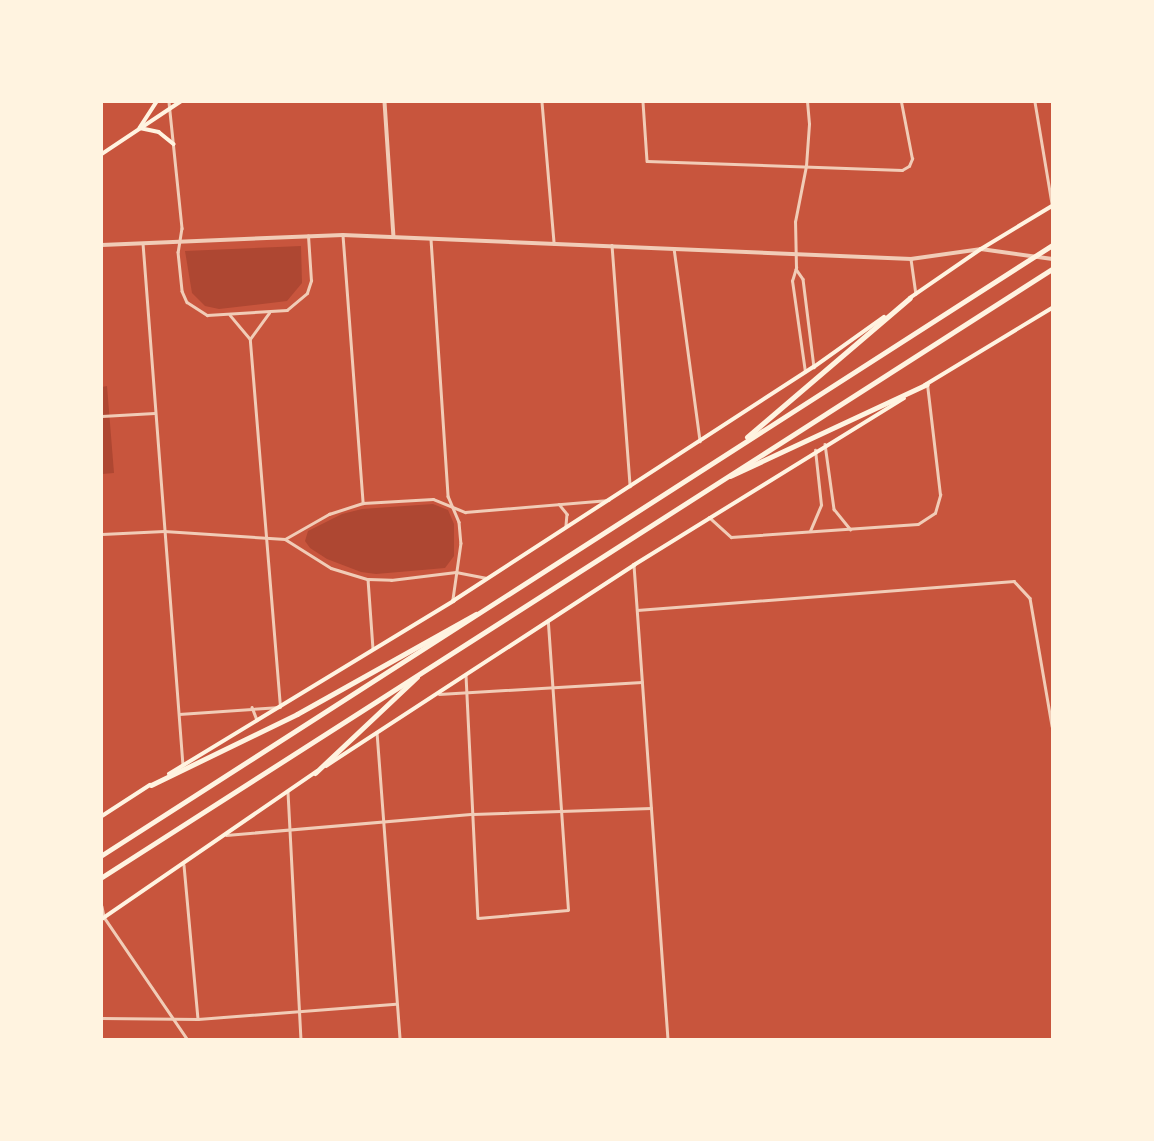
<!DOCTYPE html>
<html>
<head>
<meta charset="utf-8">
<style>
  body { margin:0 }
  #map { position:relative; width:1154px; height:1141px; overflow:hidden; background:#c8553d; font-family:Literata,serif }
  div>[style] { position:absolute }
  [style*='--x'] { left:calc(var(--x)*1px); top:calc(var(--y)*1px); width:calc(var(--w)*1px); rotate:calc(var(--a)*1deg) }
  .green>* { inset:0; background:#ae4732 }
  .minor>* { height:2.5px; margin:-1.25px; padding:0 1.25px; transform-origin:1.25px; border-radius:1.25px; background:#f1ccb7 }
  .tertiary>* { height:3.5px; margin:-1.75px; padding:0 1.75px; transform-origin:1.75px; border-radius:1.75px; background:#f1ccb7 }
  .secondary>* { height:3.5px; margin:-1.75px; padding:0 1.75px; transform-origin:1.75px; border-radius:1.75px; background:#fff3e0 }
  .motorway>* { height:5px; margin:-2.5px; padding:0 2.5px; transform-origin:2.5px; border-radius:2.5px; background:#fff3e0 }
  span { translate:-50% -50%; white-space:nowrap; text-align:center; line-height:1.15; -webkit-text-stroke:5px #fff3e0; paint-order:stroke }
  .frame { position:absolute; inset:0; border:103px solid #fff3e0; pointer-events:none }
</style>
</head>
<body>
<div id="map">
  <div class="green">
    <i style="clip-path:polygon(301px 246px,302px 283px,287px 301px,219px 309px,205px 306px,192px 293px,185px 251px)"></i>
    <i style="clip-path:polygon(107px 386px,114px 473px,102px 474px,102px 387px)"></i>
    <i style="clip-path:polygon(433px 504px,448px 510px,454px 524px,454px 556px,445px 568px,376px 574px,361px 572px,327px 559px,310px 548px,305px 541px,308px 531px,342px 514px,362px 509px)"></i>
  </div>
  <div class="minor">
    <i style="--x:169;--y:102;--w:127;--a:84.1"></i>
    <i style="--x:182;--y:228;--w:24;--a:99"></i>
    <i style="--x:178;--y:252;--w:39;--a:84"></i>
    <i style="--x:182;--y:291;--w:12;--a:66"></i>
    <i style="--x:187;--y:302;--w:24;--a:33"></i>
    <i style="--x:207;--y:315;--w:80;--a:-3.6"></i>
    <i style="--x:287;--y:310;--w:26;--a:-40"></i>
    <i style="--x:307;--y:293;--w:13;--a:-72"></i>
    <i style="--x:311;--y:281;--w:45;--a:-93.8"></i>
    <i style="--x:542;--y:102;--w:142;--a:85.1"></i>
    <i style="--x:643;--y:102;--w:59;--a:86.1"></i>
    <i style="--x:647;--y:161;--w:255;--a:2"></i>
    <i style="--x:902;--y:170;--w:8;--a:-30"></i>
    <i style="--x:909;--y:166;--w:8;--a:-67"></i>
    <i style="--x:912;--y:159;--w:58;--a:-100.9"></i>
    <i style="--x:1035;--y:102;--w:103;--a:80.5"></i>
    <i style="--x:343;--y:235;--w:269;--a:85.7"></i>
    <i style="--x:431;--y:239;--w:258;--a:86.2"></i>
    <i style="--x:448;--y:496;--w:28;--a:67"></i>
    <i style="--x:459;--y:522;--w:21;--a:85"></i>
    <i style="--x:461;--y:543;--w:57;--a:98.1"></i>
    <i style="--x:143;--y:243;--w:524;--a:85.62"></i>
    <i style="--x:612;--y:245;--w:242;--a:85.7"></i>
    <i style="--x:674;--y:248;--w:195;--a:82.3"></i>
    <i style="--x:911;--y:259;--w:35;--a:82"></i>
    <i style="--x:796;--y:269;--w:12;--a:55"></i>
    <i style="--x:803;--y:279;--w:89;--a:82.9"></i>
    <i style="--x:230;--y:315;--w:31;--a:50"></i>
    <i style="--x:805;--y:372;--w:92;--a:-98.1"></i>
    <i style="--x:792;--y:281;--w:14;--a:-73"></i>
    <i style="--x:796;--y:268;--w:46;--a:-91.2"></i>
    <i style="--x:795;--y:222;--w:57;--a:-78.9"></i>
    <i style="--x:806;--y:166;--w:42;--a:-85.9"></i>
    <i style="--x:809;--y:124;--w:22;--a:-95"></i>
    <i style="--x:102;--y:416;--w:52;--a:-3.3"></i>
    <i style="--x:825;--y:444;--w:66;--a:82.1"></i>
    <i style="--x:834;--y:509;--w:26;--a:51"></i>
    <i style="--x:559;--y:504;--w:13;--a:51"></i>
    <i style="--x:567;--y:514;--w:12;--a:95"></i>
    <i style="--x:709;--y:517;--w:30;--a:42"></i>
    <i style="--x:731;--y:537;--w:187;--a:-4"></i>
    <i style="--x:918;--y:524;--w:20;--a:-33"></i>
    <i style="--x:935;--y:513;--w:19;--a:-74"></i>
    <i style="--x:940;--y:495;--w:112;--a:-96.7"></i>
    <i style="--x:810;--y:531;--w:28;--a:-67"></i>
    <i style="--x:821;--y:505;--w:55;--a:-96.2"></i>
    <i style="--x:102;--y:534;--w:62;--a:-2.8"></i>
    <i style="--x:164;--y:531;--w:121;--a:3.8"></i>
    <i style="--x:285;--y:539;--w:54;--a:32.2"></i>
    <i style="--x:331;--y:568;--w:39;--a:17"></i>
    <i style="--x:368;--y:579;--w:23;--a:2"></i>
    <i style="--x:391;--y:580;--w:65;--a:-7"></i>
    <i style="--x:456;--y:572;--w:31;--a:11"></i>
    <i style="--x:285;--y:539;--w:51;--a:-29.6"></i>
    <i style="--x:329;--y:514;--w:36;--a:-18"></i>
    <i style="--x:363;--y:503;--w:70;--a:-3.3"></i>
    <i style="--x:433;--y:499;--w:35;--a:22"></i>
    <i style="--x:465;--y:512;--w:144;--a:-4.8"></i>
    <i style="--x:634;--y:565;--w:476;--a:85.9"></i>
    <i style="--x:368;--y:579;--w:69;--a:85.9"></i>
    <i style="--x:637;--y:610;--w:378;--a:-4.4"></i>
    <i style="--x:1014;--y:581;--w:23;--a:47"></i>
    <i style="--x:1030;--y:598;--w:130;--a:80.2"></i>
    <i style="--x:466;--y:675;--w:243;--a:87.2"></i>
    <i style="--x:478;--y:918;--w:90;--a:-5.1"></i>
    <i style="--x:568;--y:910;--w:290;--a:-94"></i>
    <i style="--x:439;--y:694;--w:203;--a:-3.4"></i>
    <i style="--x:252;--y:707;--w:14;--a:69"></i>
    <i style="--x:179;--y:714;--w:101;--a:-4"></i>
    <i style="--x:280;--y:707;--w:369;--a:-94.7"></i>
    <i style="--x:250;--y:339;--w:32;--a:-54"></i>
    <i style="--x:377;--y:732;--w:309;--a:85.7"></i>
    <i style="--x:288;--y:792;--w:248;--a:87"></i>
    <i style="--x:226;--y:835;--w:248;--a:-4.9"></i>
    <i style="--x:473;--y:814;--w:178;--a:-1.9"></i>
    <i style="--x:184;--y:865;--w:154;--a:84.8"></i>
    <i style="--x:104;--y:917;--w:149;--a:55.7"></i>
    <i style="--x:102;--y:1018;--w:96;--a:0.6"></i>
    <i style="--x:198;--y:1019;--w:198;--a:-4.4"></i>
  </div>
  <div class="tertiary">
    <i style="--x:385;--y:102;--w:135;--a:86.2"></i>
    <i style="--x:102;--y:245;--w:241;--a:-2.4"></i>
    <i style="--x:343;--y:235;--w:569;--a:2.42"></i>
    <i style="--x:911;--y:259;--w:71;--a:-8.1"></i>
    <i style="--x:981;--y:249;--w:72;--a:8"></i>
    <i style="--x:102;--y:907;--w:10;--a:79"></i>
  </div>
  <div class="secondary">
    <i style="--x:157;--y:102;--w:31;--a:123"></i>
    <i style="--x:140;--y:128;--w:19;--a:12"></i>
    <i style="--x:159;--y:132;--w:19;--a:39"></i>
    <i style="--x:102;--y:154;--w:94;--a:-33.7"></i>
    <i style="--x:910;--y:298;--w:86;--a:-34.6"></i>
    <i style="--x:981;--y:249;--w:83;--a:-31.2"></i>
    <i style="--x:925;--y:385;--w:149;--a:-31.2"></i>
    <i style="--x:326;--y:766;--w:368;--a:-33.1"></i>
    <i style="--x:634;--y:565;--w:317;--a:-31.7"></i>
    <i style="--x:169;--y:774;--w:333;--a:-31.3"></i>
    <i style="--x:453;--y:601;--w:430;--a:-33"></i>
    <i style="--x:814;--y:367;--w:86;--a:-35.5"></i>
    <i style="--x:102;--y:816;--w:57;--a:-32.9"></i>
    <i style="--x:102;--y:919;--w:260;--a:-34.5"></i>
  </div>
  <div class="motorway">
    <i style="--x:747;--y:437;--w:214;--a:-40.5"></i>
    <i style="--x:730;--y:476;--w:217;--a:-25"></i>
    <i style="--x:315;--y:773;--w:140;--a:-43.3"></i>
    <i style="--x:151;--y:785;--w:162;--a:-25.9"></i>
    <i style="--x:297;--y:714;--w:205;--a:-29.2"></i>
    <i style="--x:102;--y:855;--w:1129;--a:-32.7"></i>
    <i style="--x:102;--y:877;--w:1128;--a:-32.62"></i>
  </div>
  <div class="frame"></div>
</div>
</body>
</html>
